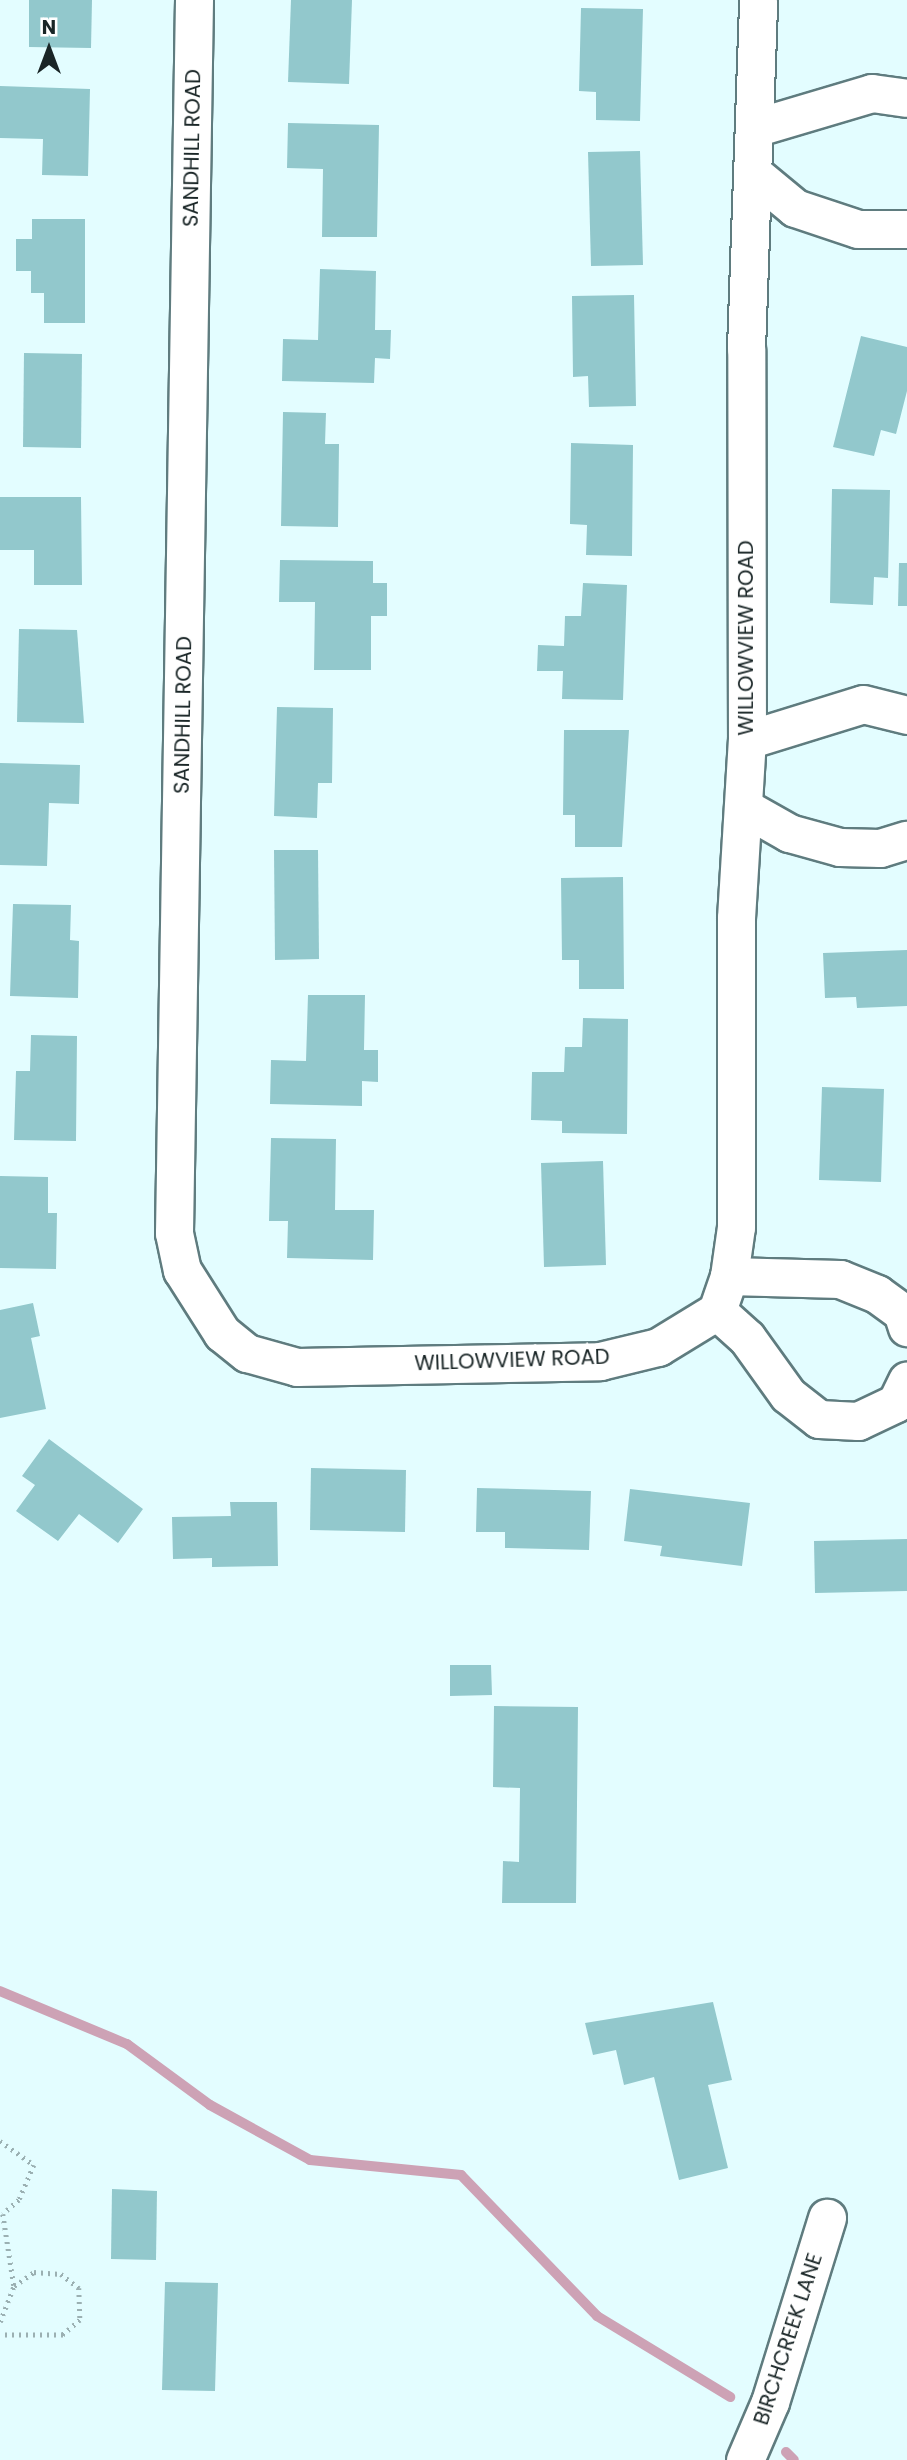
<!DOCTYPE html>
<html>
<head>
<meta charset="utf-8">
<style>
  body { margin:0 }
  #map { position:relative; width:907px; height:2460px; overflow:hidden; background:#e3fdff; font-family:Poppins,sans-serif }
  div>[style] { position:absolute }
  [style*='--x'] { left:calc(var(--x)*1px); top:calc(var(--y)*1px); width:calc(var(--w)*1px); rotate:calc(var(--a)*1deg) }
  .stream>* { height:10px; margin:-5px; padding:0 5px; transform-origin:5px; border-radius:5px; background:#cda2b5 }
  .building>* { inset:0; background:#92c8cc }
  .path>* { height:4.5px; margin-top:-2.25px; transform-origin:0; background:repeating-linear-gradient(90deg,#9bb0b2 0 2px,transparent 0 7px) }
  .roads { filter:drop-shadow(2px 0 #5f7c7f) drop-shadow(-2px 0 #5f7c7f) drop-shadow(0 2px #5f7c7f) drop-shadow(0 -2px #5f7c7f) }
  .street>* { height:37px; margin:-18.5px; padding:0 18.5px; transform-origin:18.5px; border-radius:18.5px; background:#fff }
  span { translate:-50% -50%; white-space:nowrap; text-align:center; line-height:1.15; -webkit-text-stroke:7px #fff; paint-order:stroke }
  .street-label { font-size:21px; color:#192526 }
  .north { position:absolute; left:14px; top:14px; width:70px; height:70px; -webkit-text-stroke:5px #fff; paint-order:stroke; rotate:0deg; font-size:19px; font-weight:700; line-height:28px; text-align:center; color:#192526 }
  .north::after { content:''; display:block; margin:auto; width:24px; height:32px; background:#192526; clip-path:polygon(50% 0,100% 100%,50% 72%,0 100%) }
</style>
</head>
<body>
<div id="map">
  <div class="stream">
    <i style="--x:0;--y:1991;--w:138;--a:22.7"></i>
    <i style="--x:127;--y:2044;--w:103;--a:36.3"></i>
    <i style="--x:210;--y:2105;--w:114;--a:28.8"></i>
    <i style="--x:310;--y:2160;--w:152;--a:5.7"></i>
    <i style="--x:461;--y:2175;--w:196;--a:46"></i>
    <i style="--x:597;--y:2316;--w:156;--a:31.3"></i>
    <i style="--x:786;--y:2452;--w:11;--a:45"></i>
  </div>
  <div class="building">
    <i style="clip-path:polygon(29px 0,92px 0,91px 48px,29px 47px)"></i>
    <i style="clip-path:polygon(291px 0,352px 0,349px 84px,288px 82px)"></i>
    <i style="clip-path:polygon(581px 8px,643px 9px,640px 121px,596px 120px,596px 92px,579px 91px)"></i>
    <i style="clip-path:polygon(0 86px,90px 89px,88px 176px,42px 175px,43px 139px,0 138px)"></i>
    <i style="clip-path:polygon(288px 123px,379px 125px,377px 237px,322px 237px,323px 169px,287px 168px)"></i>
    <i style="clip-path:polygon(640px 151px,643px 265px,591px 266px,588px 152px)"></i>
    <i style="clip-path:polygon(32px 219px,85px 219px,85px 323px,44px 323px,44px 293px,31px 293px,31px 271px,16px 271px,16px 239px,32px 239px)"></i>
    <i style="clip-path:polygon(320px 269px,376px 271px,375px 330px,391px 330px,390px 359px,375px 358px,374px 383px,282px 381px,283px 339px,318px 340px)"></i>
    <i style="clip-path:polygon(634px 295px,636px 406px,589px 407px,588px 376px,573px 377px,572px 296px)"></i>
    <i style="clip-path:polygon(861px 336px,907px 347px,907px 391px,896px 434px,881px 430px,874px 456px,833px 447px)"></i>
    <i style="clip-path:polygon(24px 353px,82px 354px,81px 448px,23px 447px)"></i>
    <i style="clip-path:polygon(283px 412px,326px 413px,325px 444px,339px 444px,338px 527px,281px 526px)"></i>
    <i style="clip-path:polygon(571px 443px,633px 445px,632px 556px,586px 555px,587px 525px,570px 524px)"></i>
    <i style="clip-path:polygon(832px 489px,890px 490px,888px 578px,874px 577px,873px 605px,830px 603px)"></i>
    <i style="clip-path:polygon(0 497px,81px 497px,82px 585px,34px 585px,34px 550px,0 550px)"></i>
    <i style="clip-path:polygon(280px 560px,373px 561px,373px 583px,387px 583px,387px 616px,371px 616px,371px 670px,314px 670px,315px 602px,279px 602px)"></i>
    <i style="clip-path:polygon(899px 563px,907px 563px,907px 606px,898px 606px)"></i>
    <i style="clip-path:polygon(583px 583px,627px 585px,623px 700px,562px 699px,563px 671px,537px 671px,538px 645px,564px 646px,565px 616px,581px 616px)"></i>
    <i style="clip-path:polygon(19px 629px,77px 630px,84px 723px,17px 722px)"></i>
    <i style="clip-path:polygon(277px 707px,333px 708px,332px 783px,318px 783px,317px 818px,274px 816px)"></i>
    <i style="clip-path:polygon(564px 730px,629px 730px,622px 847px,575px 847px,575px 815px,563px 815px)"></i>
    <i style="clip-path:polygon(0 763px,80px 765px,79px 804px,49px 803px,47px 866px,0 865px)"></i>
    <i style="clip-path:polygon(274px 850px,318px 850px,319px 959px,275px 960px)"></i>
    <i style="clip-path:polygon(623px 877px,624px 989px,579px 989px,579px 960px,562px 960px,561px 878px)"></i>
    <i style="clip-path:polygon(13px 904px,71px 905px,70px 940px,79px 941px,78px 998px,10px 996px)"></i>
    <i style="clip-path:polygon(907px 950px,907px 1006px,857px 1008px,856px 997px,825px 998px,823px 953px)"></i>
    <i style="clip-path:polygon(308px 995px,365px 995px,364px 1050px,378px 1050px,378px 1082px,362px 1081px,362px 1106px,270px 1104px,271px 1060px,306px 1061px)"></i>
    <i style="clip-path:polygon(583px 1018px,628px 1019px,627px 1134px,562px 1133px,562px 1121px,531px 1120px,532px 1072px,564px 1072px,565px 1047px,582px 1047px)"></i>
    <i style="clip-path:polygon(31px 1035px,77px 1036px,76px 1141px,14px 1140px,16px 1071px,30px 1071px)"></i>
    <i style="clip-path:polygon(822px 1087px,884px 1089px,881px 1182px,819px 1180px)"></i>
    <i style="clip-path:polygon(271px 1138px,336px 1139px,335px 1210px,374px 1210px,373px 1260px,287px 1258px,288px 1221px,269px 1221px)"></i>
    <i style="clip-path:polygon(603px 1161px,606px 1265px,544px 1267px,541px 1163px)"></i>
    <i style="clip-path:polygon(0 1176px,48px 1177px,48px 1213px,57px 1213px,56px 1269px,0 1268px)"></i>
    <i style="clip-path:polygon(33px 1303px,40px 1336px,31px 1338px,46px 1409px,0 1418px,0 1310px)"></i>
    <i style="clip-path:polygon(49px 1439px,143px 1509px,118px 1543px,79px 1514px,58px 1541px,16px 1511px,35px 1485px,22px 1476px)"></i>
    <i style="clip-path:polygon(311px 1468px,406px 1470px,405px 1532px,310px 1530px)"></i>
    <i style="clip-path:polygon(477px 1488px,591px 1491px,589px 1550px,505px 1548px,505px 1532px,476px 1532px)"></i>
    <i style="clip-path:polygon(630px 1489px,750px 1503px,742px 1566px,660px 1556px,662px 1546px,624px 1541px)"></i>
    <i style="clip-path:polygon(230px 1502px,277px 1502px,278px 1566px,212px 1567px,212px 1558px,173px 1559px,172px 1517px,231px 1516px)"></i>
    <i style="clip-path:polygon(907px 1539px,907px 1591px,815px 1593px,814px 1541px)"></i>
    <i style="clip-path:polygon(450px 1665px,491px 1665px,492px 1695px,450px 1696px)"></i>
    <i style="clip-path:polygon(494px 1706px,578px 1707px,576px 1903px,502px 1903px,503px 1861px,519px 1862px,520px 1788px,493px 1787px)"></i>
    <i style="clip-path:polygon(713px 2002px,732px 2080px,708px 2085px,728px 2168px,679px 2180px,654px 2077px,624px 2085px,616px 2050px,593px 2055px,585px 2023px)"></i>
    <i style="clip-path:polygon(112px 2189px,157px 2191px,156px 2260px,111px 2259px)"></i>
    <i style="clip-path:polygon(165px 2282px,218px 2283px,215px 2391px,162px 2390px)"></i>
  </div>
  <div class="path">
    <i style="--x:0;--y:2141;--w:42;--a:35.2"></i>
    <i style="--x:34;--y:2165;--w:38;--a:113"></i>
    <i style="--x:19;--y:2200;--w:21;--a:139"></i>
    <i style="--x:3;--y:2214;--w:73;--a:81.3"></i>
    <i style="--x:0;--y:2322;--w:39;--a:-69"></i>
    <i style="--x:14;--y:2286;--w:24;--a:-35"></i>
    <i style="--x:34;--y:2272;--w:27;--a:4"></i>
    <i style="--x:61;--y:2274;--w:23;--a:38"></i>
    <i style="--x:79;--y:2288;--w:32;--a:88"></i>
    <i style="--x:80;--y:2320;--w:23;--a:139"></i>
    <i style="--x:63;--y:2335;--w:63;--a:180"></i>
  </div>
  <div class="roads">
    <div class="street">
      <i style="--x:194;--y:0;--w:1233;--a:90.93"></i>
      <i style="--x:174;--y:1233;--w:38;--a:78"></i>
      <i style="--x:182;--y:1270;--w:75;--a:57.6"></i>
      <i style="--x:222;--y:1333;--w:32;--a:39"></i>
      <i style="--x:247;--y:1353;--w:52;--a:15.6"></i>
      <i style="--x:297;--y:1367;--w:303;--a:-1.1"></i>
      <i style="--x:600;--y:1361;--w:60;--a:-13.6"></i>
      <i style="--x:658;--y:1347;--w:69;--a:-31.4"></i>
      <i style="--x:717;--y:1311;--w:37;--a:-71"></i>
      <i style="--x:729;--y:1276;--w:49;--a:-81.9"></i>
      <i style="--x:736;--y:1227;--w:309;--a:-90"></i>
      <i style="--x:736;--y:918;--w:178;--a:-86.5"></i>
      <i style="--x:747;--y:740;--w:391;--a:-90.1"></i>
      <i style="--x:746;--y:349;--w:349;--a:-88"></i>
      <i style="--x:754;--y:128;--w:123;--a:-16.5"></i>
      <i style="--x:872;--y:93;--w:35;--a:8"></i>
      <i style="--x:754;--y:174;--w:53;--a:39.7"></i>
      <i style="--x:795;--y:208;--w:66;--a:18.4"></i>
      <i style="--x:858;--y:229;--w:49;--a:0"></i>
      <i style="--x:747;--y:740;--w:121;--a:-17.2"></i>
      <i style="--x:863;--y:704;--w:45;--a:14"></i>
      <i style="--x:745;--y:808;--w:51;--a:29.6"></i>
      <i style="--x:789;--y:833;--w:53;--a:15.4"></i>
      <i style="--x:840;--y:847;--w:40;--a:1.4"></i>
      <i style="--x:880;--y:848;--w:28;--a:-17"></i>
      <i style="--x:729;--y:1276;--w:111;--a:1.5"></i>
      <i style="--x:840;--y:1279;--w:40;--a:22"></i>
      <i style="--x:877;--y:1294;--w:31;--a:36"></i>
      <i style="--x:902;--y:1312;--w:16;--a:72"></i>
      <i style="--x:717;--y:1311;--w:40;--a:42"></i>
      <i style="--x:747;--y:1338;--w:70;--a:54.3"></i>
      <i style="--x:788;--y:1395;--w:39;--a:38"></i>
      <i style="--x:819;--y:1419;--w:39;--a:3"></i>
      <i style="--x:858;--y:1421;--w:42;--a:-25.3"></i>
      <i style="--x:896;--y:1403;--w:25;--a:-64"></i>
      <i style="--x:745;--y:2460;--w:63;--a:-66.7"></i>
      <i style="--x:770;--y:2402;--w:193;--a:-72.8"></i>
    </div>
  </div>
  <div class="street-label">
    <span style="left:192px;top:148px;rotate:-89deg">SANDHILL ROAD</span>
    <span style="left:746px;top:638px;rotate:-90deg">WILLOWVIEW ROAD</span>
    <span style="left:183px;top:715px;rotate:-89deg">SANDHILL ROAD</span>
    <span style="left:512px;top:1360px;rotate:-2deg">WILLOWVIEW ROAD</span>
    <span style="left:788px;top:2339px;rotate:-72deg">BIRCHCREEK LANE</span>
  </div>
  <div class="north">N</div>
</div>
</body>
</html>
